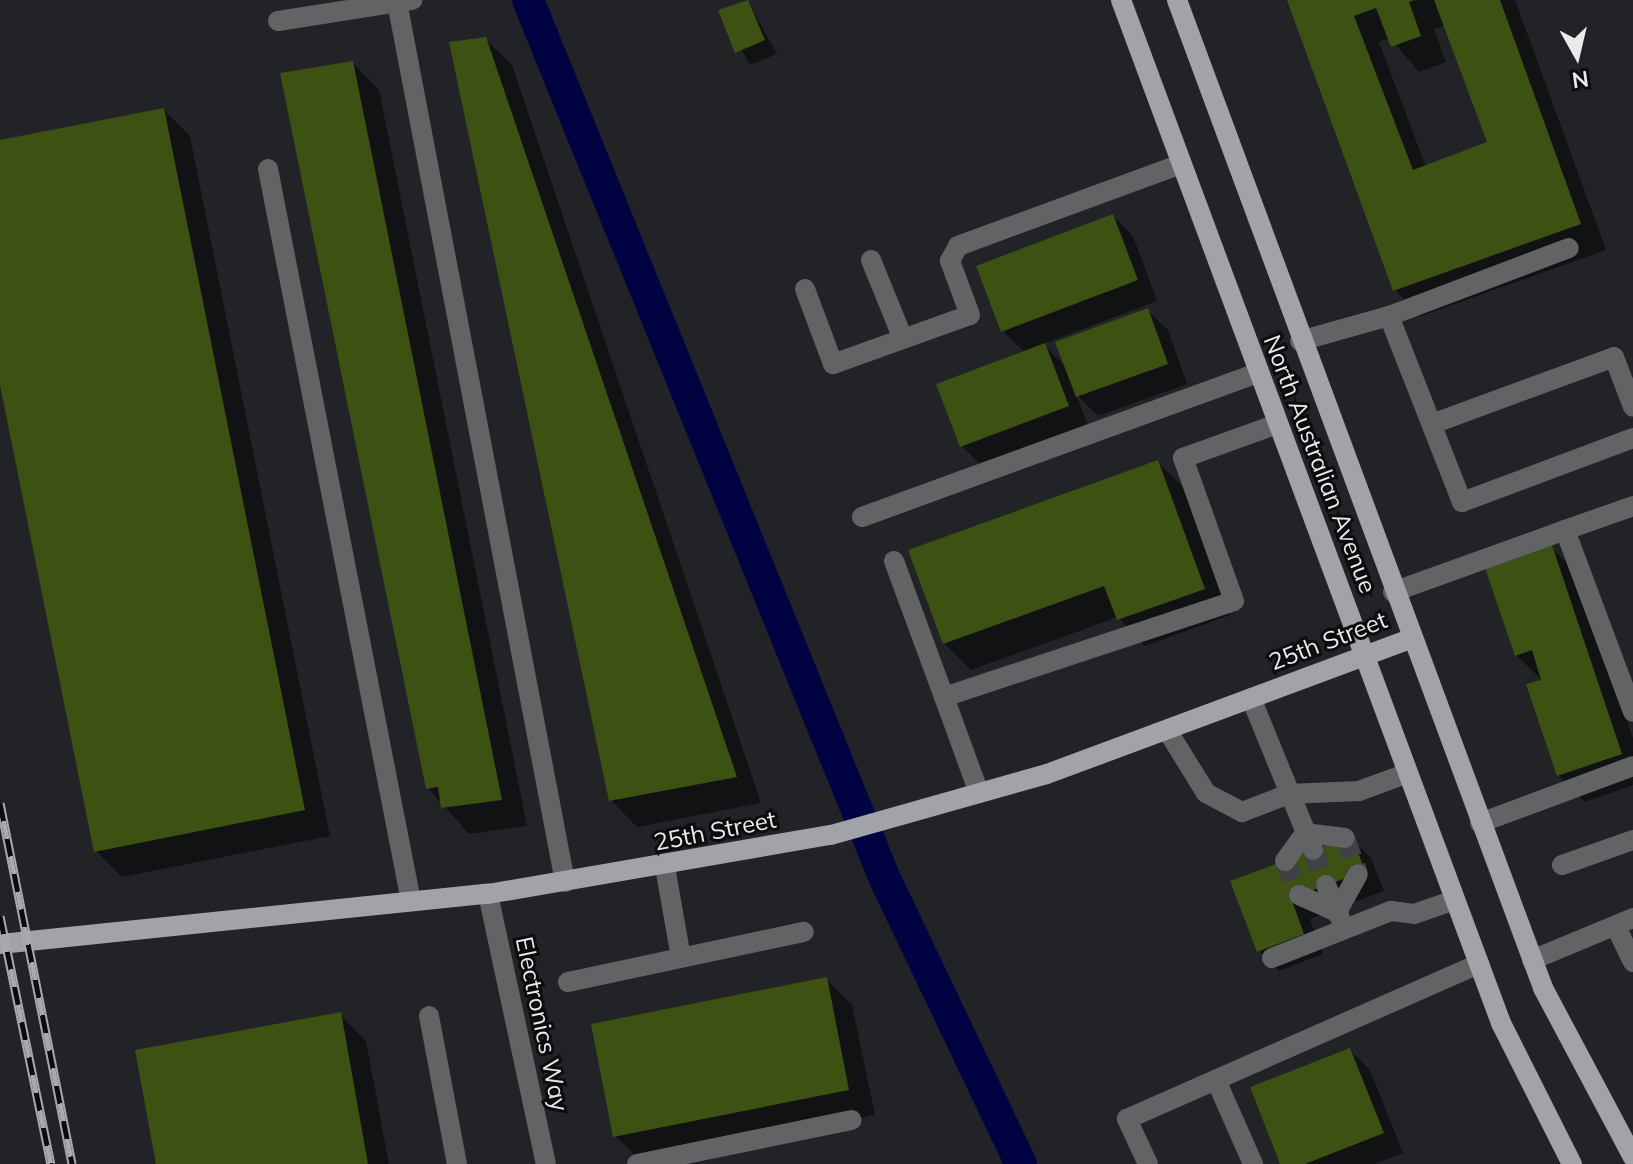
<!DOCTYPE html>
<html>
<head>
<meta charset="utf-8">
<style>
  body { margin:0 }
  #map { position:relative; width:1633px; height:1164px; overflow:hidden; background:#212327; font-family:Mulish,sans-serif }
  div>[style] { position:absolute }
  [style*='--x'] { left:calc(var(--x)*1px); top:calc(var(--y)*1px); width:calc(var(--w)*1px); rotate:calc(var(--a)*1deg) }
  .shadow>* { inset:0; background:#0007 }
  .canal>* { height:32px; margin:-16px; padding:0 16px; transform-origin:16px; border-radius:16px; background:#000241 }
  .building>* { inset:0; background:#3d5212 }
  .minor-tunnel>* { height:20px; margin-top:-10px; transform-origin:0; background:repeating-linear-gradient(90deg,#3f4145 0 20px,transparent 0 30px) }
  .minor>* { height:20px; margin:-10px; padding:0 10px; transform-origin:10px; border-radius:10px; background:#626365 }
  .major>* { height:20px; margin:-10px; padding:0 10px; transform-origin:10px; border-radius:10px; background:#a1a3a8 }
  .rail>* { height:9px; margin-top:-4.5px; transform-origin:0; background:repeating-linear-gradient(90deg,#0b0c0e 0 18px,#a7a9ac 0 36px); box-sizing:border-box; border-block:2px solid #a7a9ac }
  span { translate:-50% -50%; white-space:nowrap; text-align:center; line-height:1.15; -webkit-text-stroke:6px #0b0c0e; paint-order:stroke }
  .street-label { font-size:24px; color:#e8eaec }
  .north { position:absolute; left:1537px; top:16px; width:80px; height:80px; -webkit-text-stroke:6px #0b0c0e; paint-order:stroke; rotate:172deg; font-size:22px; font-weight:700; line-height:32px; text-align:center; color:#e8eaec }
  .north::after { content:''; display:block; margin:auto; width:28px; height:36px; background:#e8eaec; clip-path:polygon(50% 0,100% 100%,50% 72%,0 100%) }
</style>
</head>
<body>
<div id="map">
  <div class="shadow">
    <i style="clip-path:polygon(747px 0,777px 54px,750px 65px,720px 11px)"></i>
    <i style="clip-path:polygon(evenodd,1290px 0,1515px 0,1606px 250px,1421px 316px,1395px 290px,1290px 0,1445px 25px,1490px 143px,1426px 167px,1379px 42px,1390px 38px,1419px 72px,1446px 62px,1434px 29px,1445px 25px)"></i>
    <i style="clip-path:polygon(485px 39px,512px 65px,761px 803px,637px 827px,611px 800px)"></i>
    <i style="clip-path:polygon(353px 63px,379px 90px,527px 826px,469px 834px,428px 788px)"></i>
    <i style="clip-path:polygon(164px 110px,190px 136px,330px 836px,122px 877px,96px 851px,0 375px,0 142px)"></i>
    <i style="clip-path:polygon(1113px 216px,1133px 236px,1157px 301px,1043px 344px,1067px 368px,1147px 310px,1168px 330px,1187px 384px,1098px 416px,1076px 394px,1088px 426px,982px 466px,962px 446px,1025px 353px,1003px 331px)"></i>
    <i style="clip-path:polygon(1158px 462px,1184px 488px,1230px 615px,1145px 646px,1118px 617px,971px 670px,944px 643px)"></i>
    <i style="clip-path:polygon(1552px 548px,1578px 574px,1633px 738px,1633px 785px,1585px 802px,1558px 775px,1543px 681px,1516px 655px)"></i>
    <i style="clip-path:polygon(1351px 838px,1371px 858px,1384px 891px,1310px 919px,1323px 954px,1279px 971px,1259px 951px,1233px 882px)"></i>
    <i style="clip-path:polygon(826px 979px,852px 1005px,875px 1115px,642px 1162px,615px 1136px)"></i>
    <i style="clip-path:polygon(340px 1015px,366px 1041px,389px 1164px,158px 1164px)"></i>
    <i style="clip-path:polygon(1350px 1050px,1370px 1070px,1403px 1153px,1375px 1164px,1282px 1164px)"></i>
  </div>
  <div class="canal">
    <i style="--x:528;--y:0;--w:949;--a:67.9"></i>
    <i style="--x:885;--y:879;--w:316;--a:64.5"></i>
  </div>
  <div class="building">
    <i style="clip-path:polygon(748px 0,765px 40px,735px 53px,718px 10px)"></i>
    <i style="clip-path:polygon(1287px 0,1415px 0,1409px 2px,1421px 36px,1391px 47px,1376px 8px,1354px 16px,1413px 170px,1487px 142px,1434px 0,1500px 0,1581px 224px,1393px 291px)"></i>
    <i style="clip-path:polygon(486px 37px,737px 777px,609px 801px,449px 42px)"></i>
    <i style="clip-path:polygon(353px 61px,502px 800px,441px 808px,438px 787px,426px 789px,280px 73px)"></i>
    <i style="clip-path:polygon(164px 108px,305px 810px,94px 852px,0 385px,0 140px)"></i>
    <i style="clip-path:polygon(1113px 214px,1138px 280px,1001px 332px,976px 266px)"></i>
    <i style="clip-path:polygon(1148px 308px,1168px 364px,1076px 397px,1055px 342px)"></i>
    <i style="clip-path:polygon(1045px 343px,1069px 406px,960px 447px,936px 384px)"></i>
    <i style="clip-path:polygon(1158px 460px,1205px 589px,1117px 620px,1104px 586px,943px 644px,908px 550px)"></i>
    <i style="clip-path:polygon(1552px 545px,1622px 754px,1557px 776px,1526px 684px,1541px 680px,1532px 650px,1515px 656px,1485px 568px)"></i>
    <i style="clip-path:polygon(1352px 836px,1365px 871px,1291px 898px,1304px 934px,1257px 952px,1230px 881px)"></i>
    <i style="clip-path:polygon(827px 977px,849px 1090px,613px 1137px,591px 1024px)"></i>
    <i style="clip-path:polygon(341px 1012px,368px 1164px,156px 1164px,135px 1050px)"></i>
    <i style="clip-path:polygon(1350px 1048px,1384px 1133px,1305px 1164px,1280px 1164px,1250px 1087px)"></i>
  </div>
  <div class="minor-tunnel">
    <i style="--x:1345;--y:838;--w:38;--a:70"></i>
    <i style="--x:1313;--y:850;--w:37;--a:70"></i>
    <i style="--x:1285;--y:861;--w:37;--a:68"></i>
  </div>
  <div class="minor">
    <i style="--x:397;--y:2;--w:896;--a:79.19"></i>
    <i style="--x:278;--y:21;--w:136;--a:-8.9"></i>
    <i style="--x:268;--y:169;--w:746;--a:78.95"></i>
    <i style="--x:871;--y:260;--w:85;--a:67.9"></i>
    <i style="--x:805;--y:289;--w:80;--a:69.5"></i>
    <i style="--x:833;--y:364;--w:145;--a:-19.7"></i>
    <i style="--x:970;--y:315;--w:58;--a:-110.3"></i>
    <i style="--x:950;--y:261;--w:17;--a:-62"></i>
    <i style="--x:958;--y:246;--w:238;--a:-20.2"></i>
    <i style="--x:1389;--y:316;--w:200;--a:68.6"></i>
    <i style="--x:1462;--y:502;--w:183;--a:-20.5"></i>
    <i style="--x:1300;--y:341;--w:92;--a:-15.7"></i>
    <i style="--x:1389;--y:316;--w:192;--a:-20.7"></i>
    <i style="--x:1432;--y:424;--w:194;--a:-20.2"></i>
    <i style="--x:1614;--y:357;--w:53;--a:69.2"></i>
    <i style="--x:862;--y:517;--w:421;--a:-20"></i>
    <i style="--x:1565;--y:530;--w:72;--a:-19.4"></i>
    <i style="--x:894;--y:561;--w:145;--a:69.8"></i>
    <i style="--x:1393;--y:592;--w:183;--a:-19.8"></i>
    <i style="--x:1565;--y:530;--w:194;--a:69.5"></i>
    <i style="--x:1251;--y:698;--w:164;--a:67.8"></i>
    <i style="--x:1167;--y:730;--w:74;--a:58.2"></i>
    <i style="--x:1206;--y:793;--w:41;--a:27.8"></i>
    <i style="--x:1242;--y:812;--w:50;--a:-21"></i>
    <i style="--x:1289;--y:794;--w:70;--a:-2.5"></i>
    <i style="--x:1359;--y:791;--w:52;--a:-20.2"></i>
    <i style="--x:979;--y:793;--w:102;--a:-110"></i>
    <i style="--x:944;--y:697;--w:305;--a:-18.3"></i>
    <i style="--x:1234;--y:601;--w:152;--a:-109.6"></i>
    <i style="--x:1183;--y:458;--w:100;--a:-19.9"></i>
    <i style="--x:1480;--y:823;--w:163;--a:-20.4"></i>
    <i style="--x:1285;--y:861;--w:34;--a:-54"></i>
    <i style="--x:1305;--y:833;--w:40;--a:7.1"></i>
    <i style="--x:1562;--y:865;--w:75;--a:-19.4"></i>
    <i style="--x:665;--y:867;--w:92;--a:80"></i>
    <i style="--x:1326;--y:885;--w:36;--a:67"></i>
    <i style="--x:488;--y:894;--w:276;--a:77.9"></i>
    <i style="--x:1299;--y:895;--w:42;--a:24.1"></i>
    <i style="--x:1337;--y:912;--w:43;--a:-61.1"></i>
    <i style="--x:1616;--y:927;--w:39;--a:64"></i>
    <i style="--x:1272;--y:958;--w:128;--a:-21.6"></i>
    <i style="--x:1391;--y:911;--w:23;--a:7"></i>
    <i style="--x:1414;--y:914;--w:43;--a:-18.9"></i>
    <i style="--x:1532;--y:960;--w:109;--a:-22.6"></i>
    <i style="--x:568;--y:982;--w:241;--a:-12"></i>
    <i style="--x:429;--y:1016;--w:151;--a:79.3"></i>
    <i style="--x:1216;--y:1080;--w:92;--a:66.2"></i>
    <i style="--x:637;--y:1164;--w:219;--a:-11.6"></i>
    <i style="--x:1148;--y:1164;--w:50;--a:-115"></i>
    <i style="--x:1127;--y:1119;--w:385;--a:-23.8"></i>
  </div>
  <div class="major">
    <i style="--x:1121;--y:0;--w:1091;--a:69.62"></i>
    <i style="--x:1501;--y:1023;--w:158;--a:63.3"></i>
    <i style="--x:1177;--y:0;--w:1054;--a:69.67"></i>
    <i style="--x:1543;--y:988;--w:191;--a:62"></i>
    <i style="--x:0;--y:944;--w:491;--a:-5.9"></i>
    <i style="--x:488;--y:894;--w:348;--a:-9.8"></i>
    <i style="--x:831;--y:835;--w:224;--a:-15.8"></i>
    <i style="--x:1047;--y:774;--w:387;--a:-20.4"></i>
  </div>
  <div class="rail">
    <i style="--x:0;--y:803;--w:368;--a:78.7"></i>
    <i style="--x:0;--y:916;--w:253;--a:78.4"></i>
  </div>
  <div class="street-label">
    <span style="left:1320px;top:464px;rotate:69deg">North Australian Avenue</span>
    <span style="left:1328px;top:641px;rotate:-21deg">25th Street</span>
    <span style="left:715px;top:831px;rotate:-11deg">25th Street</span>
    <span style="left:542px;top:1024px;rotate:78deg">Electronics Way</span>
  </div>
  <div class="north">N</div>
</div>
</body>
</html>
